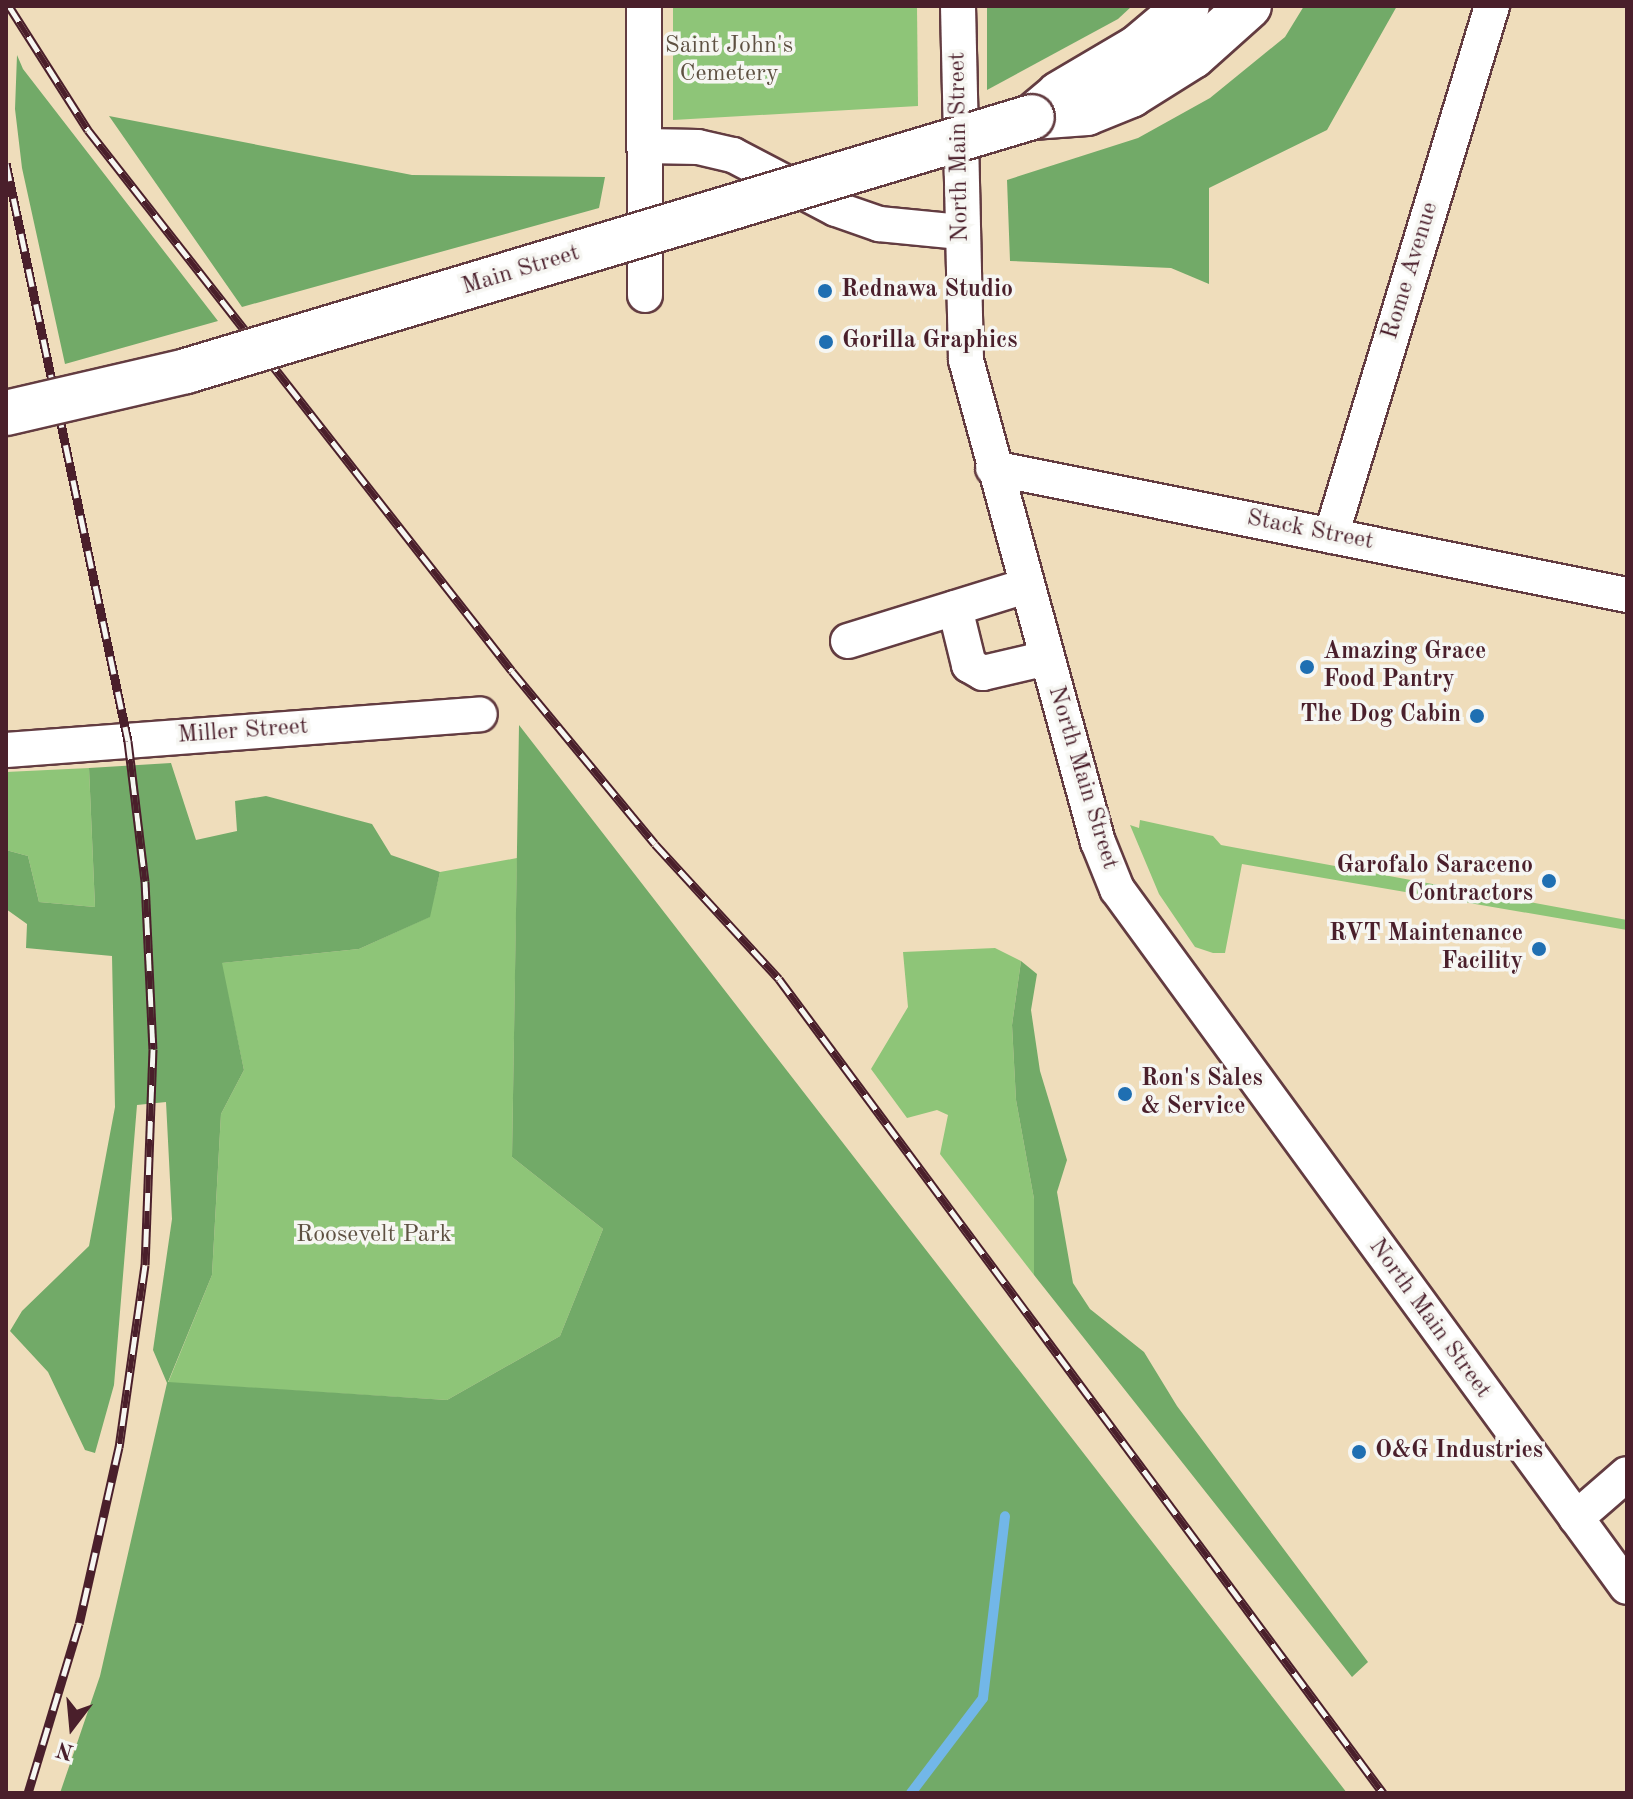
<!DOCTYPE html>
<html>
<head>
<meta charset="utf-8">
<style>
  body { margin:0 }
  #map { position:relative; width:1633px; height:1799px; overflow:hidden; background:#efddbb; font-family:"Old Standard TT",serif }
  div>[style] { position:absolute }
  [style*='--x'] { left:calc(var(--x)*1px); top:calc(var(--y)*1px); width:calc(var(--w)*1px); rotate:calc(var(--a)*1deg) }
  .green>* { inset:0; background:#8ec578 }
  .forest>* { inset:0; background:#72aa68 }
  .stream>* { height:10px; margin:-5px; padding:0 5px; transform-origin:5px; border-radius:5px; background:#72b7e8 }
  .roads { filter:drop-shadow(2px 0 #633c41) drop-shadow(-2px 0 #633c41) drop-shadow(0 2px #633c41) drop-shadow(0 -2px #633c41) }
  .minor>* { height:34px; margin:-17px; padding:0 17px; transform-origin:17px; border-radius:17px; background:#fff }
  .highway>* { height:44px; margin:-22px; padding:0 22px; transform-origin:22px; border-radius:22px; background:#fff }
  .rail>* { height:9px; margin-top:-4.5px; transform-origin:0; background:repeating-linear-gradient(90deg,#f6f6f2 0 18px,#4a1f2b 0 36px); box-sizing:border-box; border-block:2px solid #4a1f2b }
  .bridges { filter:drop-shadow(2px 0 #633c41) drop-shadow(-2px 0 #633c41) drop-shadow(0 2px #633c41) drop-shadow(0 -2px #633c41) }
  .highway-bridge>* { height:44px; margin:-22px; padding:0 22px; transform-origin:22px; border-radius:22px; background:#fff }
  .dots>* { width:22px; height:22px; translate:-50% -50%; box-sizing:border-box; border:4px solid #f6f6f2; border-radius:50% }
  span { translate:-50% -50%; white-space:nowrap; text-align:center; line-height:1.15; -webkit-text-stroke:7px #f6f6f2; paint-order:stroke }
  .park-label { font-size:24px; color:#5e5142 }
  .street-label { font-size:24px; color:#4a1f2b }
  .poi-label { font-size:24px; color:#4a1f2b; font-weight:700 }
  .left { translate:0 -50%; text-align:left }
  .right { translate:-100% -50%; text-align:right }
  .frame { position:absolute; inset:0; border:8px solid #4a1f2b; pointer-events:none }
  .north { position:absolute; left:32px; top:1687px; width:80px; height:80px; -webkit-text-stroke:6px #f6f6f2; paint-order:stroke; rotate:196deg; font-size:22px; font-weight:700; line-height:32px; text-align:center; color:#4a1f2b }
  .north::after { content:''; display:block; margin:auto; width:28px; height:36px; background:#4a1f2b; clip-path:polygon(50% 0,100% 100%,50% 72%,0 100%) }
</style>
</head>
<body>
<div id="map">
  <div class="green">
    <i style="clip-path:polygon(673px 6px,917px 6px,918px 106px,673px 120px)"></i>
    <i style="clip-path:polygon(89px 768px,95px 907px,39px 902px,28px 856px,6px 850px,6px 772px)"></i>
    <i style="clip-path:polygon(1140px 820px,1213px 836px,1221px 845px,1627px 920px,1627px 930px,1242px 864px,1225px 953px,1213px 953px,1195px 947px,1159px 894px,1130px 825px,1139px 828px)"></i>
    <i style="clip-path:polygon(517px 858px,512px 1157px,603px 1229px,560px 1336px,447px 1400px,168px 1383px,212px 1275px,221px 1114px,244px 1070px,221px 963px,359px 949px,429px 917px,440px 872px)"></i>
    <i style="clip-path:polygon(995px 948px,1021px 961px,1012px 1025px,1016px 1100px,1034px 1199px,1034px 1275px,940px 1154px,948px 1115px,937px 1110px,907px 1118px,871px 1069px,908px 1007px,903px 952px)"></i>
  </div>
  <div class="forest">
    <i style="clip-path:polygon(987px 6px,1132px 6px,1118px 19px,987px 90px)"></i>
    <i style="clip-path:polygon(1304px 6px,1397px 6px,1327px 130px,1209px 188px,1209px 284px,1171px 268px,1010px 261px,1007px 180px,1138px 138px,1210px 98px,1285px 37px)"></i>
    <i style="clip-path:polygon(17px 55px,23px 69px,218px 321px,65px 364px,22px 168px,15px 109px)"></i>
    <i style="clip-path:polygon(109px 116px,412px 175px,605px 177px,599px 208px,242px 307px)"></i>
    <i style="clip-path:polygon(519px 725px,1347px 1793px,60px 1793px,100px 1676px,167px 1383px,153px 1350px,172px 1219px,166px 1102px,137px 1105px,114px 1385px,95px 1453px,85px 1450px,48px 1372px,10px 1331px,22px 1311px,89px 1246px,115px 1107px,112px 956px,26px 948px,27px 924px,6px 909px,6px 850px,28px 856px,39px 902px,95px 907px,89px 768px,171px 763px,196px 840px,237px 831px,235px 801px,266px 796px,372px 824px,391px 855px,440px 872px,430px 917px,359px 949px,222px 963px,244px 1070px,221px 1114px,212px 1275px,168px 1382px,447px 1400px,560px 1336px,603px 1229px,512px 1157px)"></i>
    <i style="clip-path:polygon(1021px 961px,1037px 974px,1031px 1010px,1040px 1071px,1067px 1160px,1057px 1192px,1073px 1283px,1090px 1309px,1144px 1352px,1177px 1406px,1368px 1662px,1352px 1677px,1034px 1275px,1034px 1199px,1016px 1100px,1012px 1025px)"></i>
  </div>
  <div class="stream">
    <i style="--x:911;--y:1793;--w:119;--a:-52.8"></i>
    <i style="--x:983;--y:1698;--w:183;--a:-83.1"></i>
  </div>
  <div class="roads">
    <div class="minor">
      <i style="--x:644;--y:6;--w:289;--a:89.8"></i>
      <i style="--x:958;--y:6;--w:354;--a:88.7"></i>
      <i style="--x:966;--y:360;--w:500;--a:74.7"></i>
      <i style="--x:1098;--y:842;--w:51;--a:68"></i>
      <i style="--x:1117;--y:889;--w:864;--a:53.85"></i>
      <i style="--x:645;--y:146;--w:53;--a:1.1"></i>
      <i style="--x:698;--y:147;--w:36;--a:13"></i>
      <i style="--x:733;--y:155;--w:116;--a:27.7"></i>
      <i style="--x:836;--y:209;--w:46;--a:19.2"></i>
      <i style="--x:879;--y:224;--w:82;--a:5.6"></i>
      <i style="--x:993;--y:468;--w:647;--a:11.33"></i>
      <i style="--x:1331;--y:536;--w:554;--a:-73.1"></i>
      <i style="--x:955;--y:608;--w:59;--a:76.2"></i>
      <i style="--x:969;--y:665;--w:16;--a:30"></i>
      <i style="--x:983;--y:673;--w:66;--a:-13.2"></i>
      <i style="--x:848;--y:641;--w:186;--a:-17.2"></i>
      <i style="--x:6;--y:750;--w:475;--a:-4.3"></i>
      <i style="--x:1576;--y:1518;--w:67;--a:-40.8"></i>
    </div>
    <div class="highway">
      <i style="--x:1032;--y:117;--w:55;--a:-4.2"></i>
      <i style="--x:1087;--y:113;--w:48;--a:-22.2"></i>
      <i style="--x:1131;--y:95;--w:73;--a:-32.2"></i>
      <i style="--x:1193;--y:56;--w:75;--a:-41.8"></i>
      <i style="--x:1032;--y:117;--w:35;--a:-40"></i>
      <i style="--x:1059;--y:94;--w:91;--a:-30.5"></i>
      <i style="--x:1137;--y:48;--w:65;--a:-40"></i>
    </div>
  </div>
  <div class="rail">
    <i style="--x:9;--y:6;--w:147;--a:57.5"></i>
    <i style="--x:88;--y:130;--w:687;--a:51.91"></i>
    <i style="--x:512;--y:671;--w:224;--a:50.4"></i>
    <i style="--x:655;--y:844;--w:183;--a:47.4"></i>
    <i style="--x:779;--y:979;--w:1014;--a:53.42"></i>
    <i style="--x:6;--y:163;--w:591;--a:78.08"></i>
    <i style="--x:128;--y:741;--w:141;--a:83.1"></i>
    <i style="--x:145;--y:881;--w:168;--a:87.3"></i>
    <i style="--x:153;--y:1049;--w:216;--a:92.1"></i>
    <i style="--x:145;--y:1265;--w:184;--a:98.1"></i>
    <i style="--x:119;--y:1447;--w:181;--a:102.7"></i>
    <i style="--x:79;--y:1624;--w:177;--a:106.8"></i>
  </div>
  <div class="bridges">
    <div class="highway-bridge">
      <i style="--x:6;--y:413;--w:185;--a:-13.1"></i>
      <i style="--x:186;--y:371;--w:883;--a:-16.71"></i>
    </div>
  </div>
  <div class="dots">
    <i style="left:825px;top:291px;background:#1f6fb2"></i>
    <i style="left:826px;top:342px;background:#1f6fb2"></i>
    <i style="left:1307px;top:667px;background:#1f6fb2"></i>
    <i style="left:1477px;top:716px;background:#1f6fb2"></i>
    <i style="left:1549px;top:881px;background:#1f6fb2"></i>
    <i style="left:1539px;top:949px;background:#1f6fb2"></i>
    <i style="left:1125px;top:1094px;background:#1f6fb2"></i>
    <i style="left:1359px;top:1452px;background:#1f6fb2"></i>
  </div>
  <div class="park-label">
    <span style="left:729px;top:61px">Saint John's<br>Cemetery</span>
    <span style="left:374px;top:1236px">Roosevelt Park</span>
  </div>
  <div class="street-label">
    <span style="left:960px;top:147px;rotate:-91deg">North Main Street</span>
    <span style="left:521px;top:271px;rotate:-17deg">Main Street</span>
    <span style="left:1411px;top:271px;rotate:-73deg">Rome Avenue</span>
    <span style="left:1310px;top:531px;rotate:11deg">Stack Street</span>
    <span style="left:243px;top:732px;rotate:-4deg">Miller Street</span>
    <span style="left:1082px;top:778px;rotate:73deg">North Main Street</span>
    <span style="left:1429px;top:1319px;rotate:54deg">North Main Street</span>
  </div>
  <div class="poi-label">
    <span class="left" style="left:841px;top:291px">Rednawa Studio</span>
    <span class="left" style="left:842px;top:342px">Gorilla Graphics</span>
    <span class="left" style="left:1323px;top:667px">Amazing Grace<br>Food Pantry</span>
    <span class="right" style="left:1461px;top:716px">The Dog Cabin</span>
    <span class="right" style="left:1533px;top:881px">Garofalo Saraceno<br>Contractors</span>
    <span class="right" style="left:1523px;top:949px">RVT Maintenance<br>Facility</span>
    <span class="left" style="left:1141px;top:1094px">Ron's Sales<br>&amp; Service</span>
    <span class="left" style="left:1375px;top:1452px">O&amp;G Industries</span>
  </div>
  <div class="frame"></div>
  <div class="north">N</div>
</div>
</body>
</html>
